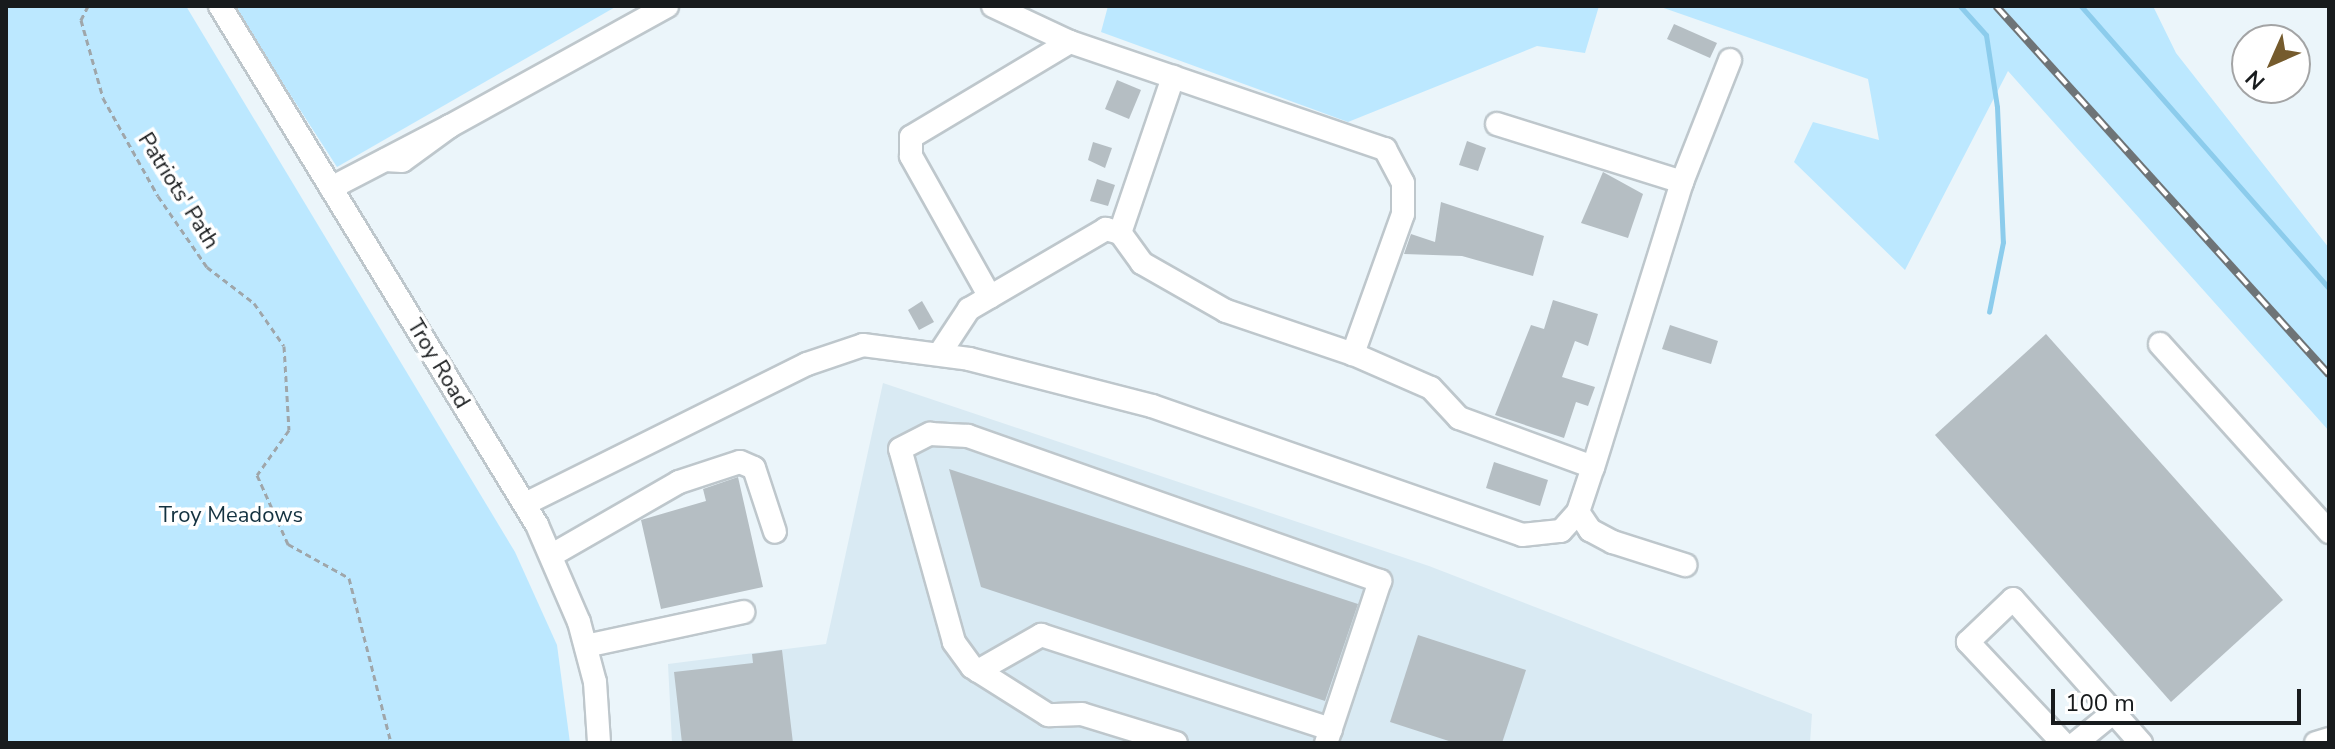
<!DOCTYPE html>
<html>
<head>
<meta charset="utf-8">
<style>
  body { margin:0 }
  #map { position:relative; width:2335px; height:749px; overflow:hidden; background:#ebf5fa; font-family:"Nunito Sans",sans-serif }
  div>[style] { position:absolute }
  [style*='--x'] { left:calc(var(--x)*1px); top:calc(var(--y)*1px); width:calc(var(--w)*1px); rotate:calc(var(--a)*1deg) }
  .built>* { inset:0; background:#d9eaf3 }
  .green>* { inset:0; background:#bce8ff }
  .stream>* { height:5px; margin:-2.5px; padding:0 2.5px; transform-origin:2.5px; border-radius:2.5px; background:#8cccec }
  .building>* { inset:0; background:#b5bec3 }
  .path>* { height:3px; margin-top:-1.5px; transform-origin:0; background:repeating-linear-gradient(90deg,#9fa6aa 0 6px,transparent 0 10px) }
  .roads { filter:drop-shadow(2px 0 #bec7cc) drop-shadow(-2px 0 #bec7cc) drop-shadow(0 2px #bec7cc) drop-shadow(0 -2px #bec7cc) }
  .minor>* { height:22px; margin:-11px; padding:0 11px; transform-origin:11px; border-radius:11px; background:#fff }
  .rail>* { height:8px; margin-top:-4px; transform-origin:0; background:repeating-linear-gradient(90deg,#fff 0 15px,#6e7477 0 30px); box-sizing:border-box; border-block:2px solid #6e7477 }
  span { translate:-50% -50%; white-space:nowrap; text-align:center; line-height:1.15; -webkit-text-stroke:7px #fff; paint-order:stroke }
  .street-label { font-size:22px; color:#181b1d }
  .park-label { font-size:22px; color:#143240 }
  .frame { position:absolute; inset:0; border:8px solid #181b1d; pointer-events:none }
  .north { position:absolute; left:2231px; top:24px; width:80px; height:80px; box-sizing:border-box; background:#fff; border:2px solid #a3a4a5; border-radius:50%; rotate:225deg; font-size:22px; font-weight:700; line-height:32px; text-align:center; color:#181b1d }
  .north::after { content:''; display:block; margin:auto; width:28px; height:36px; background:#755b2d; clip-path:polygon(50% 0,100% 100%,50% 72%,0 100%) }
  .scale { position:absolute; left:2051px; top:689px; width:250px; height:36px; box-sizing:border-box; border:4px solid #181b1d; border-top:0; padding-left:10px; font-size:24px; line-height:28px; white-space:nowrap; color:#181b1d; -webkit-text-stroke:6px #fff; paint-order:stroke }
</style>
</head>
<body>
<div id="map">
  <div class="built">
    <i style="clip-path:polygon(883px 383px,1429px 566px,1812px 714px,1810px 743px,672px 743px,668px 664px,826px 644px)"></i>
  </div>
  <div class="green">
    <i style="clip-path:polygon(6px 6px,186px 6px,515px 552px,557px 645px,570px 743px,6px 743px)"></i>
    <i style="clip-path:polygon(233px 6px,617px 6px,337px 167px)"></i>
    <i style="clip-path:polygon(1108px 6px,1599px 6px,1585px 53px,1537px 46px,1348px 122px,1101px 32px)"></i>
    <i style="clip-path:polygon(1658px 6px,2153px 6px,2176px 53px,2329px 248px,2329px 431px,2008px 71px,1905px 270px,1794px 162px,1813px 122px,1879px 140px,1868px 79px)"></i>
  </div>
  <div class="stream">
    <i style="--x:1960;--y:6;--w:39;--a:48"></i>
    <i style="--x:1986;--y:35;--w:73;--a:81.3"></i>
    <i style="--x:1997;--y:107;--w:135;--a:87.5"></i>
    <i style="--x:2003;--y:242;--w:71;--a:101.3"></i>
    <i style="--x:2081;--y:6;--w:376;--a:48.7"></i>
  </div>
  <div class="building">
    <i style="clip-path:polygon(1674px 24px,1717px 43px,1710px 58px,1667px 39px)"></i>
    <i style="clip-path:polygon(1117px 80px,1141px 90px,1129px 119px,1105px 109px)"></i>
    <i style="clip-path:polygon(1467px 141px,1486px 148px,1478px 171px,1459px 165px)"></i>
    <i style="clip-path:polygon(1093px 142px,1112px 148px,1105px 168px,1088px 160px)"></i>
    <i style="clip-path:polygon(1603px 172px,1643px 194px,1628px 238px,1581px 223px)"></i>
    <i style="clip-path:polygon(1097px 179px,1115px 185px,1108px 206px,1090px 201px)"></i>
    <i style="clip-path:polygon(1441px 202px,1544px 236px,1533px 276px,1462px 256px,1404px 254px,1411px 234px,1435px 242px)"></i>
    <i style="clip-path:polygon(1553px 300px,1598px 314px,1588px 346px,1575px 341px,1562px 377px,1595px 387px,1588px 406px,1576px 402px,1564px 438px,1495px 415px,1531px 325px,1544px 329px)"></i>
    <i style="clip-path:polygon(922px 301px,934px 322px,919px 330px,908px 310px)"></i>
    <i style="clip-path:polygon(1670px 325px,1718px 341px,1711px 364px,1662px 349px)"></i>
    <i style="clip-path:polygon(2046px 334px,2283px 600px,2171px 702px,1935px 435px)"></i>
    <i style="clip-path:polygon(1494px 462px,1548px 480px,1540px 506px,1486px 488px)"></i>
    <i style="clip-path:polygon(949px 469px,1358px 604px,1325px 701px,981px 587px)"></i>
    <i style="clip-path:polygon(738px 477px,763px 587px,661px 609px,641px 520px,706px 501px,703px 489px)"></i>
    <i style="clip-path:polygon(1418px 635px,1526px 670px,1502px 743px,1455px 743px,1390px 722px)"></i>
    <i style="clip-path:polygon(782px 650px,793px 743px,682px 743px,674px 672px,753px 663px,752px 654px)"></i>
  </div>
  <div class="path">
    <i style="--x:88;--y:6;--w:16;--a:117"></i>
    <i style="--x:81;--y:20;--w:81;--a:74.2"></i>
    <i style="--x:103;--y:98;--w:112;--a:60.7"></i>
    <i style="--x:158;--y:196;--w:86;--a:55.4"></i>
    <i style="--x:207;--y:267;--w:59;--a:37.5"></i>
    <i style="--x:254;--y:303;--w:52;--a:55.1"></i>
    <i style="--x:284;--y:346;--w:84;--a:86.6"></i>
    <i style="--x:289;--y:430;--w:55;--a:125.4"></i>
    <i style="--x:257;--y:475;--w:76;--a:65.8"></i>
    <i style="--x:288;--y:544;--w:70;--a:29.1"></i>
    <i style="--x:349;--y:578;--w:170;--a:75.7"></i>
  </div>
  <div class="roads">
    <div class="minor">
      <i style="--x:220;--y:6;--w:608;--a:58.58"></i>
      <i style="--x:537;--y:525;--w:106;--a:66.6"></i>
      <i style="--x:579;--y:622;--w:62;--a:75.1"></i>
      <i style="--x:595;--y:682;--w:61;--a:86.2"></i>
      <i style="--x:993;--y:6;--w:85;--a:25.1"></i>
      <i style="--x:1070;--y:42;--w:333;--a:18.8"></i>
      <i style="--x:1385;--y:149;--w:38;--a:62"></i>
      <i style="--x:1403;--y:183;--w:31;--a:90"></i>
      <i style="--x:1403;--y:214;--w:149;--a:109.7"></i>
      <i style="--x:1497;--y:124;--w:194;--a:17.4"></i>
      <i style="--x:1682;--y:182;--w:299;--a:107.3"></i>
      <i style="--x:450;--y:126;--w:248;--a:-28.9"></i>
      <i style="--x:1682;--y:182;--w:131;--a:-68.5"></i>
      <i style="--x:331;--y:188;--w:134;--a:-27.5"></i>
      <i style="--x:450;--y:126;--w:59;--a:143.9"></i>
      <i style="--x:402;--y:161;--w:17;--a:-177"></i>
      <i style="--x:1120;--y:233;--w:165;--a:-71.2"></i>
      <i style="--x:990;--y:297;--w:162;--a:-119.3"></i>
      <i style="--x:911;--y:156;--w:19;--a:-90"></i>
      <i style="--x:911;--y:137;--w:185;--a:-30.9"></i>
      <i style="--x:2160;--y:344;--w:253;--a:48"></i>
      <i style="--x:525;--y:504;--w:315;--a:-26.4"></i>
      <i style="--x:807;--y:364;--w:59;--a:-18.7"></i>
      <i style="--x:863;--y:345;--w:107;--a:7.5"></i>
      <i style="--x:969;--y:359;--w:189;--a:14.4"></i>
      <i style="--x:1152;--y:406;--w:392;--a:19.2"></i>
      <i style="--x:1522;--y:535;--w:39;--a:-6"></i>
      <i style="--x:1561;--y:531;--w:25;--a:-48"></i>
      <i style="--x:1578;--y:512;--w:47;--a:-71.6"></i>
      <i style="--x:1593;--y:467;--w:143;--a:-159.9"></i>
      <i style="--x:1459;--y:418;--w:41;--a:-133"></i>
      <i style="--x:1431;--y:388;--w:85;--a:-156.4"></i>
      <i style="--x:1353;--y:354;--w:134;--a:-161.3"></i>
      <i style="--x:1226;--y:311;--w:97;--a:-150.3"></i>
      <i style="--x:1142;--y:263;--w:37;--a:-126"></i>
      <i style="--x:1120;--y:233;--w:15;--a:-164"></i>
      <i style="--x:1106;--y:229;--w:159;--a:149.7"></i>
      <i style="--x:969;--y:309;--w:53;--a:123.4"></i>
      <i style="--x:1578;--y:512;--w:22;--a:56"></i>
      <i style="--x:1590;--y:530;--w:26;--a:28"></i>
      <i style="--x:1613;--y:542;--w:76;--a:17.7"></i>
      <i style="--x:552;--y:555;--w:146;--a:-29.9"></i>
      <i style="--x:679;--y:482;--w:64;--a:-18.2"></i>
      <i style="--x:740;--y:462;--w:15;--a:23"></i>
      <i style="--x:754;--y:468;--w:67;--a:71.8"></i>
      <i style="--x:586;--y:646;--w:161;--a:-12.2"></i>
      <i style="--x:978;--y:671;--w:73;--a:-29.7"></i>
      <i style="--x:1041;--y:635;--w:305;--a:18"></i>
      <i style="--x:1176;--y:743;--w:98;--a:-162.9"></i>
      <i style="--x:1082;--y:714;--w:34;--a:178"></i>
      <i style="--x:1048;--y:715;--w:90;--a:-147.7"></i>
      <i style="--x:972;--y:667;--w:31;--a:-126"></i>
      <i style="--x:954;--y:642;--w:200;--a:-105.6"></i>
      <i style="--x:900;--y:449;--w:34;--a:-27"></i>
      <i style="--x:930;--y:434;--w:38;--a:3"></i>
      <i style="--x:968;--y:436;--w:437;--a:19.4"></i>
      <i style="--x:1380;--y:581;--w:171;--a:108.4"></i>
      <i style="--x:2063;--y:743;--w:139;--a:-133.2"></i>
      <i style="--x:1968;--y:642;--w:62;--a:-43.7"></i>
      <i style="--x:2013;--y:599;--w:193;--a:48.4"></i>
      <i style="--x:2076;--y:743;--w:49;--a:-39.2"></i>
      <i style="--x:2316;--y:743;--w:14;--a:-17"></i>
    </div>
  </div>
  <div class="rail">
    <i style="--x:1996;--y:6;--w:497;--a:47.9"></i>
  </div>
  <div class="street-label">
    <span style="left:178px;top:191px;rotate:58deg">Patriots' Path</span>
    <span style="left:438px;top:364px;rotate:59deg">Troy Road</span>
  </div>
  <div class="park-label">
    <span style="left:231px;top:516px">Troy Meadows</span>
  </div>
  <div class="frame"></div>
  <div class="north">N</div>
  <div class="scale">100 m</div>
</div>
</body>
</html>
